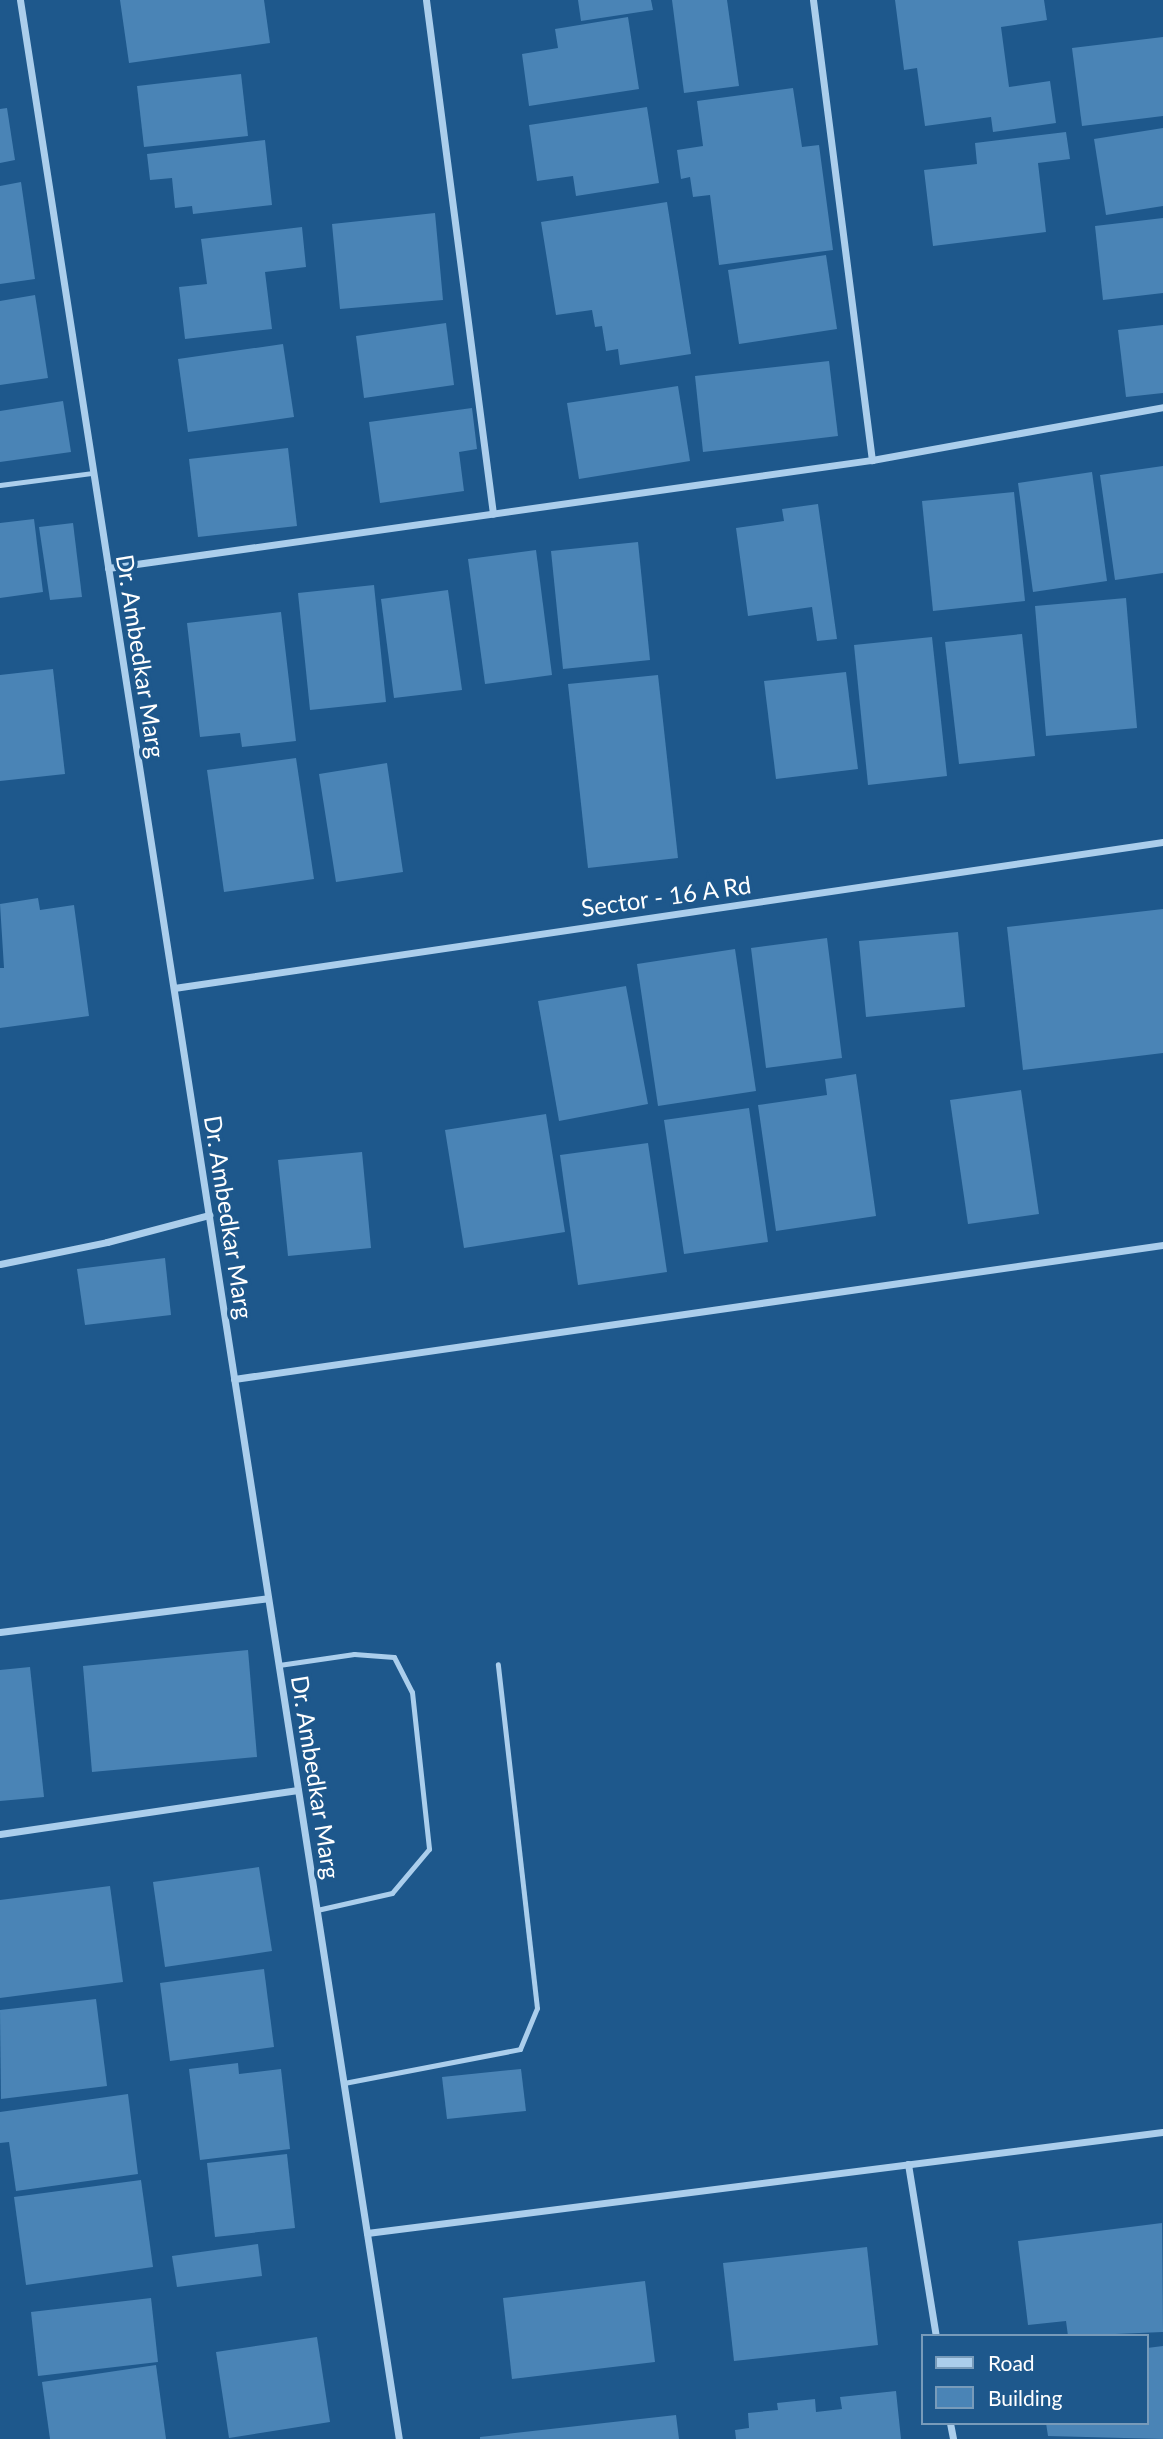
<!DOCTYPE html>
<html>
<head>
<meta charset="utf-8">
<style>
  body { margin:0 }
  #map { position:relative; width:1163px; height:2439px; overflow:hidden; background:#1e588c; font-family:Lato,sans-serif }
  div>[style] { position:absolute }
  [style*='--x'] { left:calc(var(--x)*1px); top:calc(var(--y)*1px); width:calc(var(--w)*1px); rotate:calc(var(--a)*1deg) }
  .building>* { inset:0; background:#4a84b6 }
  .lane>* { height:5px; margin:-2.5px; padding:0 2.5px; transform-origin:2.5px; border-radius:2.5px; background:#abceec }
  .street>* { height:7px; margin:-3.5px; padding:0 3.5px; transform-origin:3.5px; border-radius:3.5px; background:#abceec }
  span { translate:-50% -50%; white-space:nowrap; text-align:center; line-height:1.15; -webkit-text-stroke:7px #1e588c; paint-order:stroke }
  .street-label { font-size:24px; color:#fff }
  .legend { position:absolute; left:921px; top:2334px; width:228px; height:91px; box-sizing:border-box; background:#1e588c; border:2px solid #789bba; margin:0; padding:9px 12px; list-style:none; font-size:21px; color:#fff }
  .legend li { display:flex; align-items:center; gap:14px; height:35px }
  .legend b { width:35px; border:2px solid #789bba }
</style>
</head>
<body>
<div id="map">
  <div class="building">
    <i style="clip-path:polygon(120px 0,264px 0,270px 43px,129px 63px)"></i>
    <i style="clip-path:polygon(578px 0,651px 0,653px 10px,581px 21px)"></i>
    <i style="clip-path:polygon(672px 0,727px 0,739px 86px,684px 93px)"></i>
    <i style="clip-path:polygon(895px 0,1044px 0,1047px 20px,1001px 27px,1009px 87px,1050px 81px,1056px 123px,993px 132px,991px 117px,925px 126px,917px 68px,904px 70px)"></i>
    <i style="clip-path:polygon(628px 17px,639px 89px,529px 106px,522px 54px,558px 48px,555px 29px)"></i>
    <i style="clip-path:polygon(1163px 37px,1163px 116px,1082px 126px,1072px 48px)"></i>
    <i style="clip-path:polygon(241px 74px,248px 136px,144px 147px,137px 86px)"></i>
    <i style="clip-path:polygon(793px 88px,802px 147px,819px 145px,833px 250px,719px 265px,710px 195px,693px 197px,690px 177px,681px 179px,677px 150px,703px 146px,697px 101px)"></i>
    <i style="clip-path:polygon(647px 107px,659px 183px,576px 196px,573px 176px,537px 181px,529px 125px)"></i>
    <i style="clip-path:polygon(7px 108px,15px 160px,0 163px,0 109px)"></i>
    <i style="clip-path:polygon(1163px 128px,1163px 206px,1106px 215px,1094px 139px)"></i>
    <i style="clip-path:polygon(1066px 132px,1070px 159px,1038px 163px,1046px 232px,933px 246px,924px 170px,977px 164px,975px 143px)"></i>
    <i style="clip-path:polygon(265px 140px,272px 205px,193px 214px,192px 206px,175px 208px,172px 178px,150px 180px,147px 154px)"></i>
    <i style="clip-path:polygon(21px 182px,35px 279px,0 284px,0 186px)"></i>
    <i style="clip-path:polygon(667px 202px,691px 354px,620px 365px,618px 349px,606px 351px,602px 326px,595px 327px,592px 310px,556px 315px,541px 222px)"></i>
    <i style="clip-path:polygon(435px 213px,443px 300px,340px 309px,332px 224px)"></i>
    <i style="clip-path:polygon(1163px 218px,1163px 293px,1103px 300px,1095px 226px)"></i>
    <i style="clip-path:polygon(302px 227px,306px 267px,265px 272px,272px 329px,185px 339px,179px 287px,207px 284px,201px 239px)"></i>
    <i style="clip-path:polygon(826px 255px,837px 329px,739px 344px,728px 270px)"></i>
    <i style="clip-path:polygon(35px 295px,48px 378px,0 385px,0 301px)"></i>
    <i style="clip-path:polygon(446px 323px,454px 385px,364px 398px,356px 336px)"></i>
    <i style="clip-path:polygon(1163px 325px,1163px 393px,1126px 397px,1118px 330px)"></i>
    <i style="clip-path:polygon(283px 344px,294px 417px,188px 432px,178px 359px)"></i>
    <i style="clip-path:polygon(829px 361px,838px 436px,703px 452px,695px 376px)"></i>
    <i style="clip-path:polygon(678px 386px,690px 461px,579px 479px,567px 403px)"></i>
    <i style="clip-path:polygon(63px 401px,71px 452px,0 462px,0 411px)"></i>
    <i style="clip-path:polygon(472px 408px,477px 449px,459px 452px,464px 491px,380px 503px,369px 422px)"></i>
    <i style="clip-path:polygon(288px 448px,297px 526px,198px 537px,189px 459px)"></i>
    <i style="clip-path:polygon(1163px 466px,1163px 573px,1115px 580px,1100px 475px)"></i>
    <i style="clip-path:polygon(1092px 472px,1107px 581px,1033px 592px,1018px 483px)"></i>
    <i style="clip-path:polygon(1014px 492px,1025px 601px,933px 611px,922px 501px)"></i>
    <i style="clip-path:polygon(818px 504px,837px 639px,817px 641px,812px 607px,748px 616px,736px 528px,784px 521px,782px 509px)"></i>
    <i style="clip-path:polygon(34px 519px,43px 592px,0 598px,0 523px)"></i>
    <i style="clip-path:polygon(73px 523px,82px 597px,50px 600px,39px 527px)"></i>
    <i style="clip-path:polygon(638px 542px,650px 660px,563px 669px,551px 551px)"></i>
    <i style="clip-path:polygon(536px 550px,552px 675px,485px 684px,468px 559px)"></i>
    <i style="clip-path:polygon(374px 585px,386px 702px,310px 710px,298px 593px)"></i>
    <i style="clip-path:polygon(448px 590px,462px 690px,394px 698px,381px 599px)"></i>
    <i style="clip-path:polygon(1126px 598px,1137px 728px,1046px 736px,1035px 606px)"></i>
    <i style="clip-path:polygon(281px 612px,296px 741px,242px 747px,240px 733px,200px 737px,187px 623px)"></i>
    <i style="clip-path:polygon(1022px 634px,1035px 756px,959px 764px,945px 642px)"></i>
    <i style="clip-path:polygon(932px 637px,947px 776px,868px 785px,854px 645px)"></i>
    <i style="clip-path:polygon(53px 669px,65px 774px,0 781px,0 675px)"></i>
    <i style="clip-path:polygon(846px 672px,858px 769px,776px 779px,764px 681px)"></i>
    <i style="clip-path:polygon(658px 675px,678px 858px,588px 868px,568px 684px)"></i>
    <i style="clip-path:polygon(296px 758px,314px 879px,224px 892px,207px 770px)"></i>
    <i style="clip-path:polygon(387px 763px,403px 872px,336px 882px,319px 774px)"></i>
    <i style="clip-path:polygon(38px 898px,40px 910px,74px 905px,89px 1016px,0 1028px,0 968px,4px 968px,0 904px)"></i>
    <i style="clip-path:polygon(1163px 909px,1163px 1053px,1023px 1070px,1007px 927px)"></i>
    <i style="clip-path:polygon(958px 932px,965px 1007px,866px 1017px,859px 941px)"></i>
    <i style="clip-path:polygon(827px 938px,842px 1058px,766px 1068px,751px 948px)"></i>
    <i style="clip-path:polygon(735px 949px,756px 1091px,658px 1106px,637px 964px)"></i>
    <i style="clip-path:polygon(626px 986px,648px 1104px,559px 1121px,538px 1001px)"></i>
    <i style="clip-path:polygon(856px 1074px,876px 1216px,776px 1231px,758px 1105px,827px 1095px,825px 1079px)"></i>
    <i style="clip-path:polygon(1021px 1090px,1039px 1214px,968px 1224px,950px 1100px)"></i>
    <i style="clip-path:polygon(749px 1108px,768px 1242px,684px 1254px,664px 1120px)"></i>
    <i style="clip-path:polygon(546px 1114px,565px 1232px,464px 1248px,445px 1130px)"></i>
    <i style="clip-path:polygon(648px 1143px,667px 1272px,578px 1285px,560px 1155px)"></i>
    <i style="clip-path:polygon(362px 1152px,371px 1248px,288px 1256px,278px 1160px)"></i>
    <i style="clip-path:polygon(165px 1258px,171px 1315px,85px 1325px,77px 1269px)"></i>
    <i style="clip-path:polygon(248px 1650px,257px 1757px,92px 1772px,83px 1666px)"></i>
    <i style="clip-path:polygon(30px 1667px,44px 1797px,0 1801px,0 1670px)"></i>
    <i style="clip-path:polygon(259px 1867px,272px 1951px,165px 1967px,153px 1882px)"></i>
    <i style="clip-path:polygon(110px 1886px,123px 1982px,0 1998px,0 1900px)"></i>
    <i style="clip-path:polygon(264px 1969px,274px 2047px,170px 2061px,160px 1983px)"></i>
    <i style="clip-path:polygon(96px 1999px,107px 2086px,1px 2099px,0 2010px)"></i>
    <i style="clip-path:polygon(238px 2063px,239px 2074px,281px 2069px,290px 2149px,200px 2160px,189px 2069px)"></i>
    <i style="clip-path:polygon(521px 2069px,526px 2111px,447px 2119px,442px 2077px)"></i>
    <i style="clip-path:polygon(128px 2094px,138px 2174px,16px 2191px,9px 2142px,0 2143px,0 2112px)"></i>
    <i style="clip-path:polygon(287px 2154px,295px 2228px,215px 2237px,207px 2163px)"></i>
    <i style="clip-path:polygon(141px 2180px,153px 2267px,26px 2285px,14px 2197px)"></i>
    <i style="clip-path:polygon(1162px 2223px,1163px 2332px,1068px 2336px,1066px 2321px,1028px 2325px,1018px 2241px)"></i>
    <i style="clip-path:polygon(258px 2244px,262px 2276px,177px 2287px,172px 2256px)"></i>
    <i style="clip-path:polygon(867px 2247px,878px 2345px,734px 2361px,723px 2263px)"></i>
    <i style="clip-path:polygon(645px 2281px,655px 2362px,512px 2379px,503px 2298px)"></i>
    <i style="clip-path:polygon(151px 2298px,158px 2362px,38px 2376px,31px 2312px)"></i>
    <i style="clip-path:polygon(317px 2337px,330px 2422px,229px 2438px,216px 2352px)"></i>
    <i style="clip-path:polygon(1163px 2346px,1163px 2439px,1048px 2436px,1046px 2423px,1147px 2423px,1147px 2348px)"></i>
    <i style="clip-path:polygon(156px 2365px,166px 2439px,50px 2439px,42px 2382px)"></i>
    <i style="clip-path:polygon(896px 2391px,901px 2439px,736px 2439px,735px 2430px,749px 2428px,748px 2413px,778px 2410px,777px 2403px,815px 2399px,816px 2412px,842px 2409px,840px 2397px)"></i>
    <i style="clip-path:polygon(676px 2415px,679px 2439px,480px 2439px,480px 2437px)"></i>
  </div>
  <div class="lane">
    <i style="--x:0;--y:485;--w:94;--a:-7.4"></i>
    <i style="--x:279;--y:1665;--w:76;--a:-8.3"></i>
    <i style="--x:354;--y:1654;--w:40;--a:4.3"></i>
    <i style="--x:394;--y:1657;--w:39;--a:63"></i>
    <i style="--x:412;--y:1692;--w:158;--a:83.8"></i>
    <i style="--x:429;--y:1849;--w:57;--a:130.1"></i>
    <i style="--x:392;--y:1893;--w:77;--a:167.2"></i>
    <i style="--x:344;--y:2083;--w:179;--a:-10.9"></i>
    <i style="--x:520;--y:2049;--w:44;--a:-67.5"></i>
    <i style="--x:537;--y:2008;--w:346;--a:-96.5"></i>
  </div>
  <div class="street">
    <i style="--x:20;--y:0;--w:2468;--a:81.17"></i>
    <i style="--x:426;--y:0;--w:518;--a:82.57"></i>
    <i style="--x:813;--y:0;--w:464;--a:82.7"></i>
    <i style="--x:108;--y:568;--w:772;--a:-8.05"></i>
    <i style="--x:872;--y:460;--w:296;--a:-10.3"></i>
    <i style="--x:174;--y:988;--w:1000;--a:-8.4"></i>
    <i style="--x:0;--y:1264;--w:109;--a:-11.6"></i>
    <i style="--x:107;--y:1242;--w:106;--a:-14.8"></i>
    <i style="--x:234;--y:1379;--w:939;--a:-8.21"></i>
    <i style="--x:0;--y:1632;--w:270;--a:-7.2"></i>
    <i style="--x:0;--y:1834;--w:301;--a:-8.4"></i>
    <i style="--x:908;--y:2164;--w:174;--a:80.8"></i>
    <i style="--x:367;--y:2233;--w:802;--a:-7.23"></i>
    <i style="--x:950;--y:2423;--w:16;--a:79"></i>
  </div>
  <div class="street-label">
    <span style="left:141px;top:656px;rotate:81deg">Dr. Ambedkar Marg</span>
    <span style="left:666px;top:896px;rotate:-8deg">Sector - 16 A Rd</span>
    <span style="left:229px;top:1217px;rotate:81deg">Dr. Ambedkar Marg</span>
    <span style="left:316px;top:1777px;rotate:81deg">Dr. Ambedkar Marg</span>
  </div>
  <ul class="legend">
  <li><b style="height:9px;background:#abceec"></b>Road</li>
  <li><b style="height:19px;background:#4a84b6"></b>Building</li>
  </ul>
</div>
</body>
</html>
